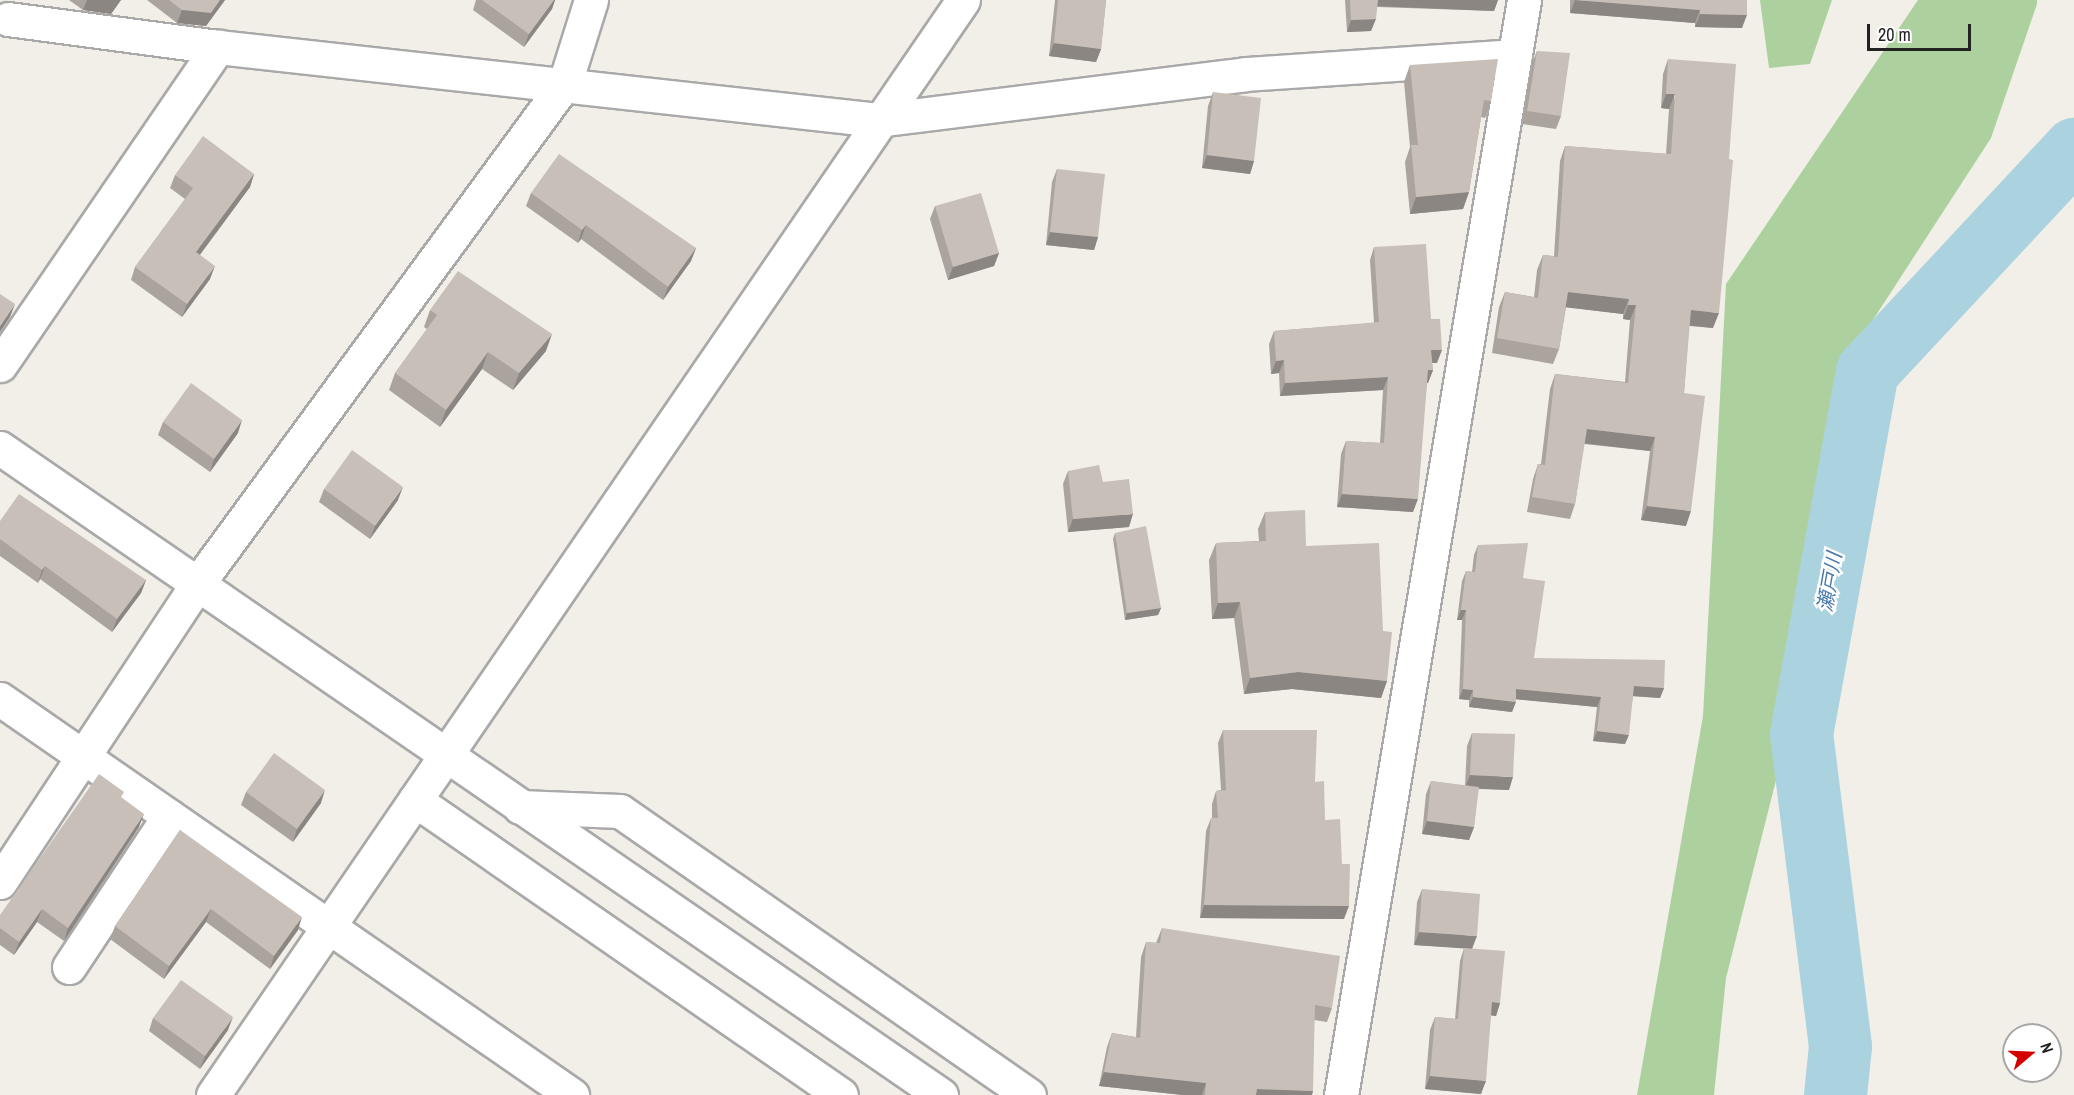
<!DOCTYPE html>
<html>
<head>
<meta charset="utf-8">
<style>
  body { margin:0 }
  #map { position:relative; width:2074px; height:1095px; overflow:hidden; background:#f2efe9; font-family:"Archivo Narrow","Noto Sans JP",sans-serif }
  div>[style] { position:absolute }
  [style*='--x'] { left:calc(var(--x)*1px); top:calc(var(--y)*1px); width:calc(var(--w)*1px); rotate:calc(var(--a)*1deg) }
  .forest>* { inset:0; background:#add19e }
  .river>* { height:63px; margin:-31.5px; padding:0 31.5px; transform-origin:31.5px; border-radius:31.5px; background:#aad3df }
  .roads { filter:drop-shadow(2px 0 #a9a9a9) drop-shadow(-2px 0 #a9a9a9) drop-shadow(0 2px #a9a9a9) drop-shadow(0 -2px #a9a9a9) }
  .minor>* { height:33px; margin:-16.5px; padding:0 16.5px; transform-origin:16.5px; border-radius:16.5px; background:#fff }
  .wall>* { inset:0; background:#aba49e }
  .shaded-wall>* { inset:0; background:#8b8681 }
  .building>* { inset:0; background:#c7bfb8 }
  span { translate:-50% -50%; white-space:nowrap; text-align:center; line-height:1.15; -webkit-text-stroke:5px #fff; paint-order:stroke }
  .water-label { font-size:20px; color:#4a7aab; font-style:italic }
  .north { position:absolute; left:2002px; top:1023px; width:60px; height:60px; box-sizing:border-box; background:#fff; border:2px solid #a7a7a7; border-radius:50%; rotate:71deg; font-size:16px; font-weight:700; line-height:24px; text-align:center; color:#222 }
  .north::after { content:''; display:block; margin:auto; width:21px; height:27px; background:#d40000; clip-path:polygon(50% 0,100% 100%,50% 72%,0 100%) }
  .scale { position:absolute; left:1867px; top:24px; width:104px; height:27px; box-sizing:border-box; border:3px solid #222; border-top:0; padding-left:8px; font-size:18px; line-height:21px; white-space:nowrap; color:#222; -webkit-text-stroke:4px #fff; paint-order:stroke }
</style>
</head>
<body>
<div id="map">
  <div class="forest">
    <i style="clip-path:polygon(1760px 0,1832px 0,1810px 64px,1769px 68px)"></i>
    <i style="clip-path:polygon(1918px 0,2037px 0,2037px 4px,1991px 138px,1834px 380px,1790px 725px,1726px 978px,1714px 1095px,1637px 1095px,1703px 716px,1726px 284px)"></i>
  </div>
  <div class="river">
    <i style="--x:1835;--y:1095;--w:49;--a:-84.2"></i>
    <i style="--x:1840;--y:1046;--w:314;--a:-97.1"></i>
    <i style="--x:1801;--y:734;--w:369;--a:-79.7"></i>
    <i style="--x:1867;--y:371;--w:304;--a:-47"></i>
  </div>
  <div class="roads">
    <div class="minor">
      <i style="--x:8;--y:19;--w:212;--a:7.6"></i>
      <i style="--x:218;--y:47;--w:664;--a:6.31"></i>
      <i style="--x:878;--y:120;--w:370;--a:-7.1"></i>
      <i style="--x:1245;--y:74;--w:270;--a:-3.8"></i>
      <i style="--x:0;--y:365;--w:386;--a:-55.6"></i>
      <i style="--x:0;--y:448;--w:1142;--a:34.51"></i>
      <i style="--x:0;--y:699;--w:696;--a:34.7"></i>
      <i style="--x:415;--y:800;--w:518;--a:34.7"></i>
      <i style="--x:520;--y:807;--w:100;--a:2.3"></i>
      <i style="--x:620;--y:811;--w:498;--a:34.8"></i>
      <i style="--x:0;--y:882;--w:359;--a:-56.5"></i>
      <i style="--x:198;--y:583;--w:620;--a:-53.72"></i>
      <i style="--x:565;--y:83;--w:87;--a:-72.6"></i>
      <i style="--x:69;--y:967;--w:181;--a:-56.5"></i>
      <i style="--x:213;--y:1095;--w:1327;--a:-55.59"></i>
      <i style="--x:1341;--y:1095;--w:1110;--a:-80.51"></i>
    </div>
  </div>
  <div class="wall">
    <i style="clip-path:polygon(69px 0,121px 0,111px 14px,83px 10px)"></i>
    <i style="clip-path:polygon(147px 0,225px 0,206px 26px,177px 23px)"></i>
    <i style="clip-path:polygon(476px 0,555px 0,552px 9px,524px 47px,473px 10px)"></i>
    <i style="clip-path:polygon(1055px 0,1106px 0,1101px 49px,1096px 62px,1049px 56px)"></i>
    <i style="clip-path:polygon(1345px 0,1498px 0,1494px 11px,1377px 7px,1371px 31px,1347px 32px)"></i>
    <i style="clip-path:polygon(1570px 0,1747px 0,1742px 28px,1695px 27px,1695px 23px,1570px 13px)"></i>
    <i style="clip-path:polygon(1537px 51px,1561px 116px,1556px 129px,1522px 124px,1532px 64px)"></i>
    <i style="clip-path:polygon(1668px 59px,1713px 328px,1689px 326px,1684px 393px,1686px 526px,1641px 520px,1650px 451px,1584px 444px,1575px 504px,1570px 519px,1527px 512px,1533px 479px,1538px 464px,1541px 464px,1550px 389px,1555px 374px,1625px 382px,1630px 320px,1623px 319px,1623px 314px,1566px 307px,1559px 349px,1553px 364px,1492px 353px,1499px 307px,1505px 292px,1534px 297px,1537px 270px,1543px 255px,1554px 256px,1560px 161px,1565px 146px,1666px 154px,1669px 109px,1661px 108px,1663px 74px)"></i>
    <i style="clip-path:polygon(1410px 65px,1491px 101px,1485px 118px,1481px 117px,1469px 192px,1463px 209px,1410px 214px,1405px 162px,1410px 147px,1404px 82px)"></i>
    <i style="clip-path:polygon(1213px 92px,1254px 161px,1250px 174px,1202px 168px,1208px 106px)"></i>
    <i style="clip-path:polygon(1057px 169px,1098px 237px,1094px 250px,1046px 245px,1052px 182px)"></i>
    <i style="clip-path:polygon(254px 174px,250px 187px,200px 255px,210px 279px,182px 317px,131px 280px,135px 267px,185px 199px,170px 188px,175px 175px)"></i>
    <i style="clip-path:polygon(531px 193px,696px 248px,691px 261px,663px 300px,581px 239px,578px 243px,526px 206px)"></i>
    <i style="clip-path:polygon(935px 206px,999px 253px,994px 266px,948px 280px,930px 219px)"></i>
    <i style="clip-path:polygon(1374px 247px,1431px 319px,1437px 363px,1432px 363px,1433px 370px,1428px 383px,1427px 383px,1413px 512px,1337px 507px,1341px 454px,1346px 441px,1380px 443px,1383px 390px,1280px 396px,1279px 373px,1271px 374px,1269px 344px,1274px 331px,1374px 323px,1370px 260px)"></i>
    <i style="clip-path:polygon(430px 310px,546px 351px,513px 390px,482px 369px,440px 427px,389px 390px,395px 373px,427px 329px,424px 327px)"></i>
    <i style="clip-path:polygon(163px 422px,238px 433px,210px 472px,158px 435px)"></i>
    <i style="clip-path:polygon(1068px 471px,1103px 482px,1129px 527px,1068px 532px,1063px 484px)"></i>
    <i style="clip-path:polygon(324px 489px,398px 500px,370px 539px,319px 502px)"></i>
    <i style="clip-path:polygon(1265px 512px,1306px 546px,1383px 631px,1387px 681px,1381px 698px,1292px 689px,1244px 694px,1234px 618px,1212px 619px,1209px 560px,1216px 543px,1259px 541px,1258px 529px)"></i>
    <i style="clip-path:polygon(0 521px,146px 580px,141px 593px,112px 632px,40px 579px,38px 583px,0 556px)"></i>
    <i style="clip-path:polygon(1115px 533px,1161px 608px,1158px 615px,1125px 620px,1113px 539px)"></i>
    <i style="clip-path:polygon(1478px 545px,1523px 578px,1534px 658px,1664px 688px,1660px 698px,1633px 696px,1625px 744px,1593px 741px,1597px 707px,1516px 699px,1512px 712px,1469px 707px,1469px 700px,1459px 699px,1462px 620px,1457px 620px,1462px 581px,1466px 571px,1472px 572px,1474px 555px)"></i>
    <i style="clip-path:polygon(1223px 730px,1315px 782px,1325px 820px,1344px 919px,1200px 918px,1206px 831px,1211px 818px,1212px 818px,1212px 804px,1216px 791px,1221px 790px,1218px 743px)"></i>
    <i style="clip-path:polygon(1472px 733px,1509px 790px,1478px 789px,1474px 827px,1469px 840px,1422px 834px,1426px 794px,1431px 781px,1465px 786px,1467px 746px)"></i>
    <i style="clip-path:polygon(246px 792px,321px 803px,293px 842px,241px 805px)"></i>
    <i style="clip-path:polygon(122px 798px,139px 827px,64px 941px,37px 922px,14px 955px,0 945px,0 915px)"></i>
    <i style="clip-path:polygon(180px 830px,298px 930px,270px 969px,206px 922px,164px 979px,110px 939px,115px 926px)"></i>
    <i style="clip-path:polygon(1422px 889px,1472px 948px,1500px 1003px,1496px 1016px,1491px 1015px,1481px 1094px,1425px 1089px,1430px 1030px,1435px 1017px,1455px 1019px,1460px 961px,1464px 948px,1414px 945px,1417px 902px)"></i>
    <i style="clip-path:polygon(1162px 928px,1332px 1008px,1327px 1022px,1314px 1020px,1312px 1095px,1183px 1095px,1099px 1086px,1107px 1047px,1112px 1033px,1136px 1037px,1141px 957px,1146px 942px,1156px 943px)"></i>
    <i style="clip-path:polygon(153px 1018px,228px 1030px,200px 1069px,149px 1031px)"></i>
  </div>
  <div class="shaded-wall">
    <i style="clip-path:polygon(87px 0,121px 0,111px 14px,83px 10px)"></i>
    <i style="clip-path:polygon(220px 0,225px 0,206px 26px,177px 23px,182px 10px)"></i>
    <i style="clip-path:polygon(554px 0,555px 0,552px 9px,524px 47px,529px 34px)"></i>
    <i style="clip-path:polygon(1376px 0,1498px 0,1494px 11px,1374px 6px)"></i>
    <i style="clip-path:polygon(1575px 0,1700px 10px,1695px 23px,1570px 13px)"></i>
    <i style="clip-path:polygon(1700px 14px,1747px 15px,1742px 28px,1695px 27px)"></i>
    <i style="clip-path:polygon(1376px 19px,1371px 31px,1347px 32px,1351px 20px)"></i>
    <i style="clip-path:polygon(1054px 43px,1101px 49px,1096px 62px,1049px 56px)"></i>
    <i style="clip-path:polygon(1666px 94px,1675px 94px,1669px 109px,1661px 108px)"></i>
    <i style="clip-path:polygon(1207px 155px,1254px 161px,1250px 174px,1202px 168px)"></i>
    <i style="clip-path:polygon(254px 174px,250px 187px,192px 265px,196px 252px)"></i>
    <i style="clip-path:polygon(1469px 192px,1463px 209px,1410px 214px,1416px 197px)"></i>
    <i style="clip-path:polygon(586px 225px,581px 239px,578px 243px,582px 230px)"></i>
    <i style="clip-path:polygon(1050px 232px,1098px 237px,1094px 250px,1046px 245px)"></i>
    <i style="clip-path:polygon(696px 248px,691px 261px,663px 300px,668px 287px)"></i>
    <i style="clip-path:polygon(999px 253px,994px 266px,948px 280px,953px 267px)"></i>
    <i style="clip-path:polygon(215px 266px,210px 279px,182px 317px,187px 304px)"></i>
    <i style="clip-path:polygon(1568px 292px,1629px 299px,1623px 314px,1563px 307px)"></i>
    <i style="clip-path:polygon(15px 304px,10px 317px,0 332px,0 326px)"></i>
    <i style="clip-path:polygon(1628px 305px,1636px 305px,1630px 320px,1623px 319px)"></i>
    <i style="clip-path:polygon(1691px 310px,1719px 313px,1713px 328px,1685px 325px)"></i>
    <i style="clip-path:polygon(552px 334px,546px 351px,513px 390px,519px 373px)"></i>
    <i style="clip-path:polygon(1431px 350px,1442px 350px,1437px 363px,1426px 363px)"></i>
    <i style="clip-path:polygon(488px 352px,482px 369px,440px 427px,446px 410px)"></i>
    <i style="clip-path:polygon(1284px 360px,1279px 373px,1271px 374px,1276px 361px)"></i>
    <i style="clip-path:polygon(1428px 370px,1433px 370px,1428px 383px,1423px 383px)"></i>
    <i style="clip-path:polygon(1388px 377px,1383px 390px,1280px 396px,1285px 383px)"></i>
    <i style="clip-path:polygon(242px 420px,238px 433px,210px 472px,214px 459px)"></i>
    <i style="clip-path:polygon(1587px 429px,1655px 437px,1650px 451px,1581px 443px)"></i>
    <i style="clip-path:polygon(403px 487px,398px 500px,370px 539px,375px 526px)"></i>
    <i style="clip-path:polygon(1342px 494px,1418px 499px,1413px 512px,1337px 507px)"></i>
    <i style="clip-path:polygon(1647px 506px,1691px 511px,1686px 526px,1641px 520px)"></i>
    <i style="clip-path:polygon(1133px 514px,1129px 527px,1068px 532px,1073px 519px)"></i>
    <i style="clip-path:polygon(45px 566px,40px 579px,38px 583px,42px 570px)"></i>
    <i style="clip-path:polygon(146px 580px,141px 593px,112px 632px,117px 619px)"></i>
    <i style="clip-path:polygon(1240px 602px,1234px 618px,1212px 619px,1218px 603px)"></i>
    <i style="clip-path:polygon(1161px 608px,1158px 615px,1125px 620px,1127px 613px)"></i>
    <i style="clip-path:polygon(1461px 610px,1466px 610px,1462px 620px,1457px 620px)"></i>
    <i style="clip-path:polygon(1298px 672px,1387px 681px,1381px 698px,1292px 689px,1244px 694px,1250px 678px)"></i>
    <i style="clip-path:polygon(1634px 686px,1664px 688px,1660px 698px,1631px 696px)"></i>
    <i style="clip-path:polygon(1463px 689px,1473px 690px,1469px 700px,1459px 699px)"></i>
    <i style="clip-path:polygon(1516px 689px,1601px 697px,1597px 707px,1513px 699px)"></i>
    <i style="clip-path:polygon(1473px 697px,1516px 702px,1512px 712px,1469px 707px)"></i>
    <i style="clip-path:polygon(1597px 731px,1629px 735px,1625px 744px,1593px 741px)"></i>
    <i style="clip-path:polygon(1470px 775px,1513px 777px,1509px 790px,1465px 788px)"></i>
    <i style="clip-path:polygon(325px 790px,321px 803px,293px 842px,297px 829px)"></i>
    <i style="clip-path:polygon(144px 814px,139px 827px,64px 941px,68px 928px)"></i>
    <i style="clip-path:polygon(1427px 821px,1474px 827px,1469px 840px,1422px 834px)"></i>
    <i style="clip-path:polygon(1204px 905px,1349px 906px,1344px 919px,1200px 918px)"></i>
    <i style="clip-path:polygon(42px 909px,37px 922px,14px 955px,19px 942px)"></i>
    <i style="clip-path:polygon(211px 909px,206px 922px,164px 979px,169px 966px)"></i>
    <i style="clip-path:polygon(302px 917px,298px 930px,270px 969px,274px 956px)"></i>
    <i style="clip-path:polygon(1419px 932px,1477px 936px,1472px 949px,1414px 945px)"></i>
    <i style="clip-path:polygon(1492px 1002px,1500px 1003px,1496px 1016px,1487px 1015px)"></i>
    <i style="clip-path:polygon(233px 1017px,228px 1030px,200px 1069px,205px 1056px)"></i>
    <i style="clip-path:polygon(1104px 1072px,1206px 1083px,1202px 1095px,1183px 1095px,1099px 1086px)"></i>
    <i style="clip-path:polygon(1430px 1076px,1486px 1081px,1481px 1094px,1425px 1089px)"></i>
    <i style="clip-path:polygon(1257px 1089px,1313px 1091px,1312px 1095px,1255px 1095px)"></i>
  </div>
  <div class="building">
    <i style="clip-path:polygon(169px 0,220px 0,211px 13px,182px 10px)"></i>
    <i style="clip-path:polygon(482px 0,554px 0,529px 34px)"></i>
    <i style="clip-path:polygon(1058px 0,1106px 0,1101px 49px,1054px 43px)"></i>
    <i style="clip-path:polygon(1350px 0,1378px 0,1376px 19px,1351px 20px)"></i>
    <i style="clip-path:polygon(1575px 0,1747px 0,1747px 15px,1700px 14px,1700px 10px)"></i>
    <i style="clip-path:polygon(1537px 51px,1570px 53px,1561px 116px,1527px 111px)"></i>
    <i style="clip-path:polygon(1498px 59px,1491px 101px,1484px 100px,1469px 192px,1416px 197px,1411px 145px,1418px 145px,1410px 65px)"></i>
    <i style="clip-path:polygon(1668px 59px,1736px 64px,1729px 159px,1733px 160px,1719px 313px,1691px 310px,1684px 393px,1705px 396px,1691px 511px,1647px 506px,1655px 437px,1587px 429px,1575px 504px,1532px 497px,1538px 464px,1545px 465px,1555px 374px,1628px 383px,1636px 305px,1628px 305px,1629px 299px,1568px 292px,1559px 349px,1497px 338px,1505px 292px,1538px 298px,1543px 255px,1558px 257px,1565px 146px,1671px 154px,1675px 94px,1666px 94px)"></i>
    <i style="clip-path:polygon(1213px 92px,1261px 98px,1254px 161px,1207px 155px)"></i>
    <i style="clip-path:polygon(203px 136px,254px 174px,196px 252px,215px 266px,187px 304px,135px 267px,193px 188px,175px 175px)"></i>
    <i style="clip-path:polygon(559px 154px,696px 248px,668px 287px,586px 225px,582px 230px,531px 193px)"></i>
    <i style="clip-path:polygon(1057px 169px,1105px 174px,1098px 237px,1050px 232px)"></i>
    <i style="clip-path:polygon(981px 193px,999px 253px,953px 267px,935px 206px)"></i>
    <i style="clip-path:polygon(1426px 244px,1431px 319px,1440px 319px,1442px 350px,1431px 350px,1433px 370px,1428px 370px,1418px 499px,1342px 494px,1346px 441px,1384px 443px,1388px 377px,1285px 383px,1284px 360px,1276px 361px,1274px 331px,1379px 322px,1374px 247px)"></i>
    <i style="clip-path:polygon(458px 271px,552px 334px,519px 373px,488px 352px,446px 410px,395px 373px,437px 315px,430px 310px)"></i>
    <i style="clip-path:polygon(0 294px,15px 304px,0 326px)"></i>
    <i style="clip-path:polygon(191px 383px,242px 420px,214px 459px,163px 422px)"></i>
    <i style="clip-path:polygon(352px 450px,403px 487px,375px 526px,324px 489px)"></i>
    <i style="clip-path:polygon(1099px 465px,1103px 482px,1129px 479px,1133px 514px,1073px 519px,1068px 471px)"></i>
    <i style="clip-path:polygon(19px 494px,146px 580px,117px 619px,45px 566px,42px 570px,0 539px,0 521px)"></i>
    <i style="clip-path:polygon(1305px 510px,1306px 546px,1379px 543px,1383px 631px,1392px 632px,1387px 681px,1298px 672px,1250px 678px,1240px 602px,1218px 603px,1216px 543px,1266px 541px,1265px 512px)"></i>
    <i style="clip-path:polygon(1146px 526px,1161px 608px,1127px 613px,1115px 533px)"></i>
    <i style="clip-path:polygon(1528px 543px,1523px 578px,1545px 581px,1534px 658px,1665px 660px,1664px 688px,1634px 686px,1629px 735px,1597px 731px,1601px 697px,1516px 689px,1516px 702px,1473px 697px,1473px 690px,1463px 689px,1466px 610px,1461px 610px,1466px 571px,1475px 572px,1478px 545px)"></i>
    <i style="clip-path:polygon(1223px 730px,1317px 730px,1315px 782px,1324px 781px,1325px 820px,1340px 819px,1342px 864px,1350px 864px,1349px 906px,1204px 905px,1211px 818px,1218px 818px,1216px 791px,1226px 790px)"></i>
    <i style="clip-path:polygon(1472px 733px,1515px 734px,1513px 777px,1470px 775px)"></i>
    <i style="clip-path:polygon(274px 753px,325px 790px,297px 829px,246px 792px)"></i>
    <i style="clip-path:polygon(99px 774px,124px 792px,121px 797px,144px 814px,68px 928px,42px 909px,19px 942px,0 928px,0 915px)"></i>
    <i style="clip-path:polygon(1431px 781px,1479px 787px,1474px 827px,1427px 821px)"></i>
    <i style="clip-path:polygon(180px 830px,302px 917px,274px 956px,211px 909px,169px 966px,115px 926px)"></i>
    <i style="clip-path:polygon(1422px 889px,1480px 894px,1477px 936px,1419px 932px)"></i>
    <i style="clip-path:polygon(1162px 928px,1340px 956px,1332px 1008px,1315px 1005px,1313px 1091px,1257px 1089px,1256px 1095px,1205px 1095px,1206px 1083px,1104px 1072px,1112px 1033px,1140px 1038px,1146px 942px,1160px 943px)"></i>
    <i style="clip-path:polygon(1464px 948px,1505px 951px,1500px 1003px,1492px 1002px,1486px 1081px,1430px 1076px,1435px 1017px,1458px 1019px)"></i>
    <i style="clip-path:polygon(181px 980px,233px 1017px,205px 1056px,153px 1018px)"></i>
  </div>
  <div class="water-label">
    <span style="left:1829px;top:582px;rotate:-80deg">瀬戸川</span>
  </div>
  <div class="north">N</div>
  <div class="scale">20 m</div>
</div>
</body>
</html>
